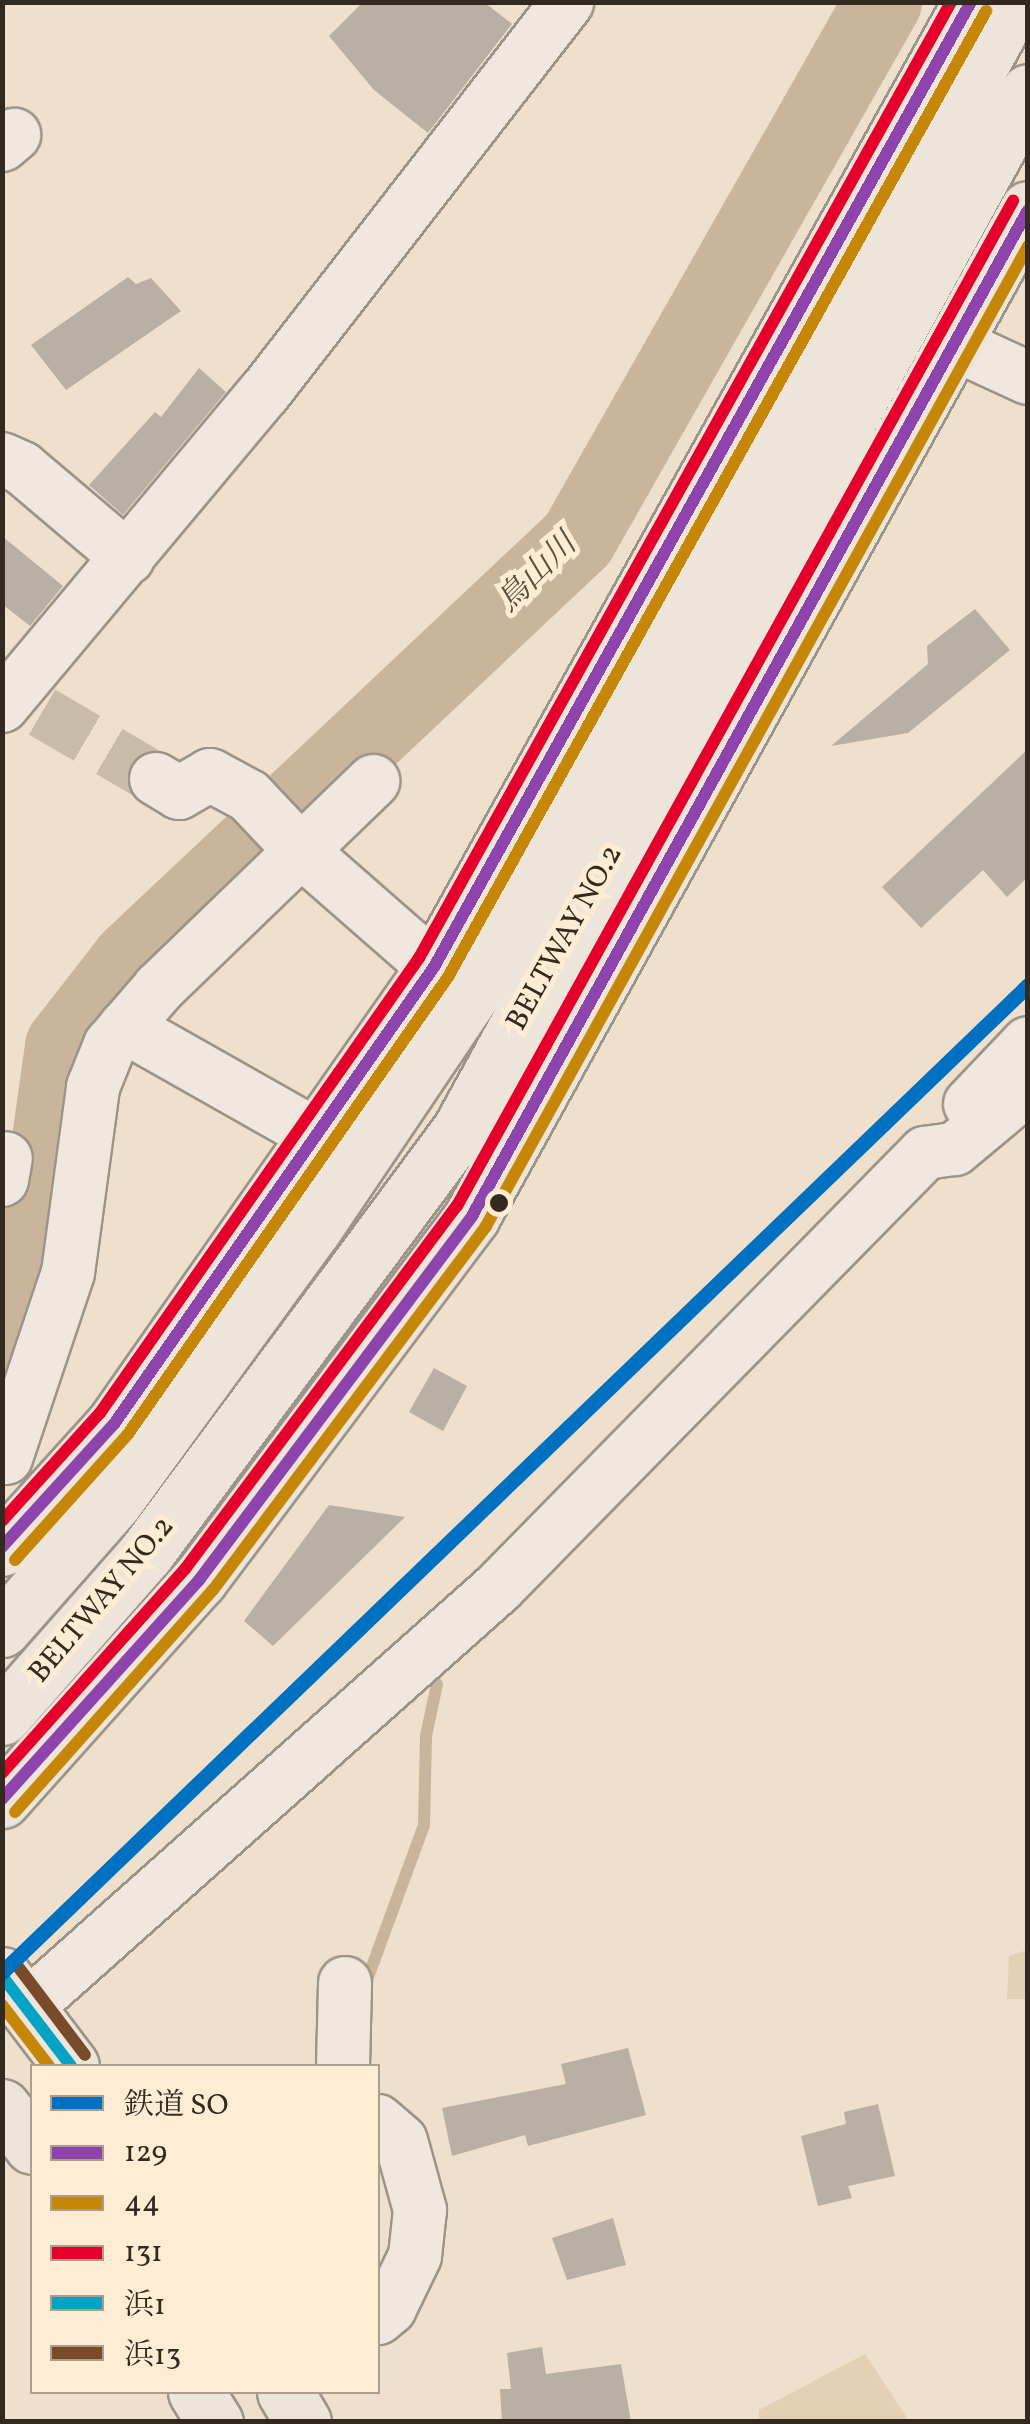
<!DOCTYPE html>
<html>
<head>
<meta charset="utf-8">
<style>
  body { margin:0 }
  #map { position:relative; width:1030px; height:2424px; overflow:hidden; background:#eee0cc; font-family:Vollkorn,"Noto Serif JP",serif }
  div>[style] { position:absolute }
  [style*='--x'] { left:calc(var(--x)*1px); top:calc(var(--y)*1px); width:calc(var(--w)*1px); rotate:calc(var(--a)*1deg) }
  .green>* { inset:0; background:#e3d0b5 }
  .stream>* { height:12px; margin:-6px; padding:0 6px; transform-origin:6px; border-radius:6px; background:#c8b59c }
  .river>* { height:78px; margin:-39px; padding:0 39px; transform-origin:39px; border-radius:39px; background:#c8b59c }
  .building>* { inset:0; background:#b9afa2 }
  .minor-tunnel>* { height:52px; margin-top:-26px; transform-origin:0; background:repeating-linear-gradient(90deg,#c8bba9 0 52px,transparent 0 78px) }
  .roads { filter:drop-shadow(2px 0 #9d9488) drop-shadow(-2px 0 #9d9488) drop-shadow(0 2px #9d9488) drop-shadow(0 -2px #9d9488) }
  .minor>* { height:52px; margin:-26px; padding:0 26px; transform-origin:26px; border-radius:26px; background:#f0e8df }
  .major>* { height:55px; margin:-27.5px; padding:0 27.5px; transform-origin:27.5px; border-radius:27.5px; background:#ede5da }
  .bus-1>* { height:12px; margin:-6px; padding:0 6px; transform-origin:6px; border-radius:6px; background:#8e44ad }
  .bus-2>* { height:12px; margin:-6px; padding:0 6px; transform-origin:6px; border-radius:6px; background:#c68708 }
  .bus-3>* { height:12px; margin:-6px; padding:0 6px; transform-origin:6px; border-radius:6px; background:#e4002b }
  .bus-4>* { height:12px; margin:-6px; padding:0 6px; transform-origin:6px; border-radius:6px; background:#02a3c5 }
  .bus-5>* { height:12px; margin:-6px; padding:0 6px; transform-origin:6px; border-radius:6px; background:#7a4b2a }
  .rail-1>* { height:15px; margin:-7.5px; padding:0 7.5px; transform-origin:7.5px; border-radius:7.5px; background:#0071c1 }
  .dots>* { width:28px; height:28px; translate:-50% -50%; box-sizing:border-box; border:5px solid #feecd4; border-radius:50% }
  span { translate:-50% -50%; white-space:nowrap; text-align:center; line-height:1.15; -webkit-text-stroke:10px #feecd4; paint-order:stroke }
  .street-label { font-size:30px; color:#32291f }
  .water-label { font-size:32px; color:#5a4e3e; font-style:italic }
  .frame { position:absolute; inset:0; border:5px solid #32291f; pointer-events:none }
  .legend { position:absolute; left:30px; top:2064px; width:350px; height:330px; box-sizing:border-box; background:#feecd4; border:2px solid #ac9e8c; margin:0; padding:12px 18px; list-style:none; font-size:30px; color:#32291f }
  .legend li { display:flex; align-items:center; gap:20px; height:50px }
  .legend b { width:50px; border:2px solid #ac9e8c }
</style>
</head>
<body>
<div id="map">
  <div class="green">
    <i style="clip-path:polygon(1027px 1950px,1027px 1999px,1007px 1999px,1009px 1956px)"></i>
    <i style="clip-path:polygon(865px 2354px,909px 2421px,759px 2421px,759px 2410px)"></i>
  </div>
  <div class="stream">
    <i style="--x:363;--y:1991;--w:177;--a:-69.8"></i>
    <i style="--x:424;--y:1825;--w:89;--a:-88.7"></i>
    <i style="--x:426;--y:1736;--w:53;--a:-78.1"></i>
  </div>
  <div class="river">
    <i style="--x:2;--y:1355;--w:114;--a:-72.7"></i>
    <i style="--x:36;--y:1246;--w:202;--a:-82"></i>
    <i style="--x:64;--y:1046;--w:109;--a:-52.1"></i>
    <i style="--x:131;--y:960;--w:614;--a:-43.28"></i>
    <i style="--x:578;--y:539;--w:618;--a:-60.4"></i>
  </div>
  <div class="building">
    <i style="clip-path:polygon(363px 2px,484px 2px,512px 24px,428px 133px,374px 90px,329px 36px)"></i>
    <i style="clip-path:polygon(128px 277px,136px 284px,151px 278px,181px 311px,66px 390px,31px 345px)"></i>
    <i style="clip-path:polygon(199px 368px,226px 392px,123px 515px,89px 485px,155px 412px,161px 417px)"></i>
    <i style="clip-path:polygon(2px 536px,63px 586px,30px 626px,2px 604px)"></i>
    <i style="clip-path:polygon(975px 609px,1010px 650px,908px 733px,831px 746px,928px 664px,927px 646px)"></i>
    <i style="clip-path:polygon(1028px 749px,1028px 877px,1007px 897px,983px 870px,921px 928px,882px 887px)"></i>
    <i style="clip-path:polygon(434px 1368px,467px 1386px,443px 1431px,409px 1412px)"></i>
    <i style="clip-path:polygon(329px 1505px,405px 1517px,273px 1646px,244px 1621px)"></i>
    <i style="clip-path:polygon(628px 2048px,646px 2115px,528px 2146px,525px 2135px,452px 2156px,442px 2108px,566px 2084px,561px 2064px)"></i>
    <i style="clip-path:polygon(878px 2104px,895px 2176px,848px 2186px,852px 2198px,818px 2206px,801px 2136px,846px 2124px,844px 2112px)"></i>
    <i style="clip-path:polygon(613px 2218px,626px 2265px,567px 2280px,552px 2238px)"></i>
    <i style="clip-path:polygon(542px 2347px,546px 2374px,621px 2364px,631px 2422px,502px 2422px,500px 2389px,511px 2389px,507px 2353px)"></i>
  </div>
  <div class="minor-tunnel">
    <i style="--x:42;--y:712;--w:132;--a:30.4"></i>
  </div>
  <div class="roads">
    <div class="minor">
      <i style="--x:2;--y:145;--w:16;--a:-40"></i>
      <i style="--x:954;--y:344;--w:81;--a:24.7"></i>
      <i style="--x:2;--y:459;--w:22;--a:24"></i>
      <i style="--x:22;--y:468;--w:139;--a:40.3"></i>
      <i style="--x:2;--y:706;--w:410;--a:-50.1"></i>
      <i style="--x:265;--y:392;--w:493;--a:-52.2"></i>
      <i style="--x:156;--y:779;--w:27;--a:31"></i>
      <i style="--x:179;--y:793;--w:36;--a:-30"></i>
      <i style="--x:210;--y:775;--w:44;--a:28.3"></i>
      <i style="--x:249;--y:796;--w:73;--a:46.7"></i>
      <i style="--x:299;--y:849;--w:179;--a:41.2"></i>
      <i style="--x:125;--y:1027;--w:219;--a:29.5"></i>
      <i style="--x:970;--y:1104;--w:84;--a:-46.4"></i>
      <i style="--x:2;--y:1180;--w:22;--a:-80"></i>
      <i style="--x:6;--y:1458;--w:195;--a:-71.5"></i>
      <i style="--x:68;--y:1273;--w:188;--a:-82.3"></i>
      <i style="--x:93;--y:1087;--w:45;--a:-68"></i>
      <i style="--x:110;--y:1045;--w:75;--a:-49.3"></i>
      <i style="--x:159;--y:988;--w:298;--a:-44"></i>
      <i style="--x:28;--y:2006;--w:629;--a:-41.65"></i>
      <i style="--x:498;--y:1588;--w:610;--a:-45.53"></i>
      <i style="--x:925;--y:1153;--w:30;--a:-8"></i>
      <i style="--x:955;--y:1149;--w:95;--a:-39.9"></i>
      <i style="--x:343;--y:2066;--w:83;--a:-88.6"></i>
      <i style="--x:378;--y:2121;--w:30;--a:41"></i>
      <i style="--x:401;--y:2141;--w:72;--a:74.6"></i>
      <i style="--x:420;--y:2210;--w:46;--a:96.2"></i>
      <i style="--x:415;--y:2256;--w:58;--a:115.7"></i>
      <i style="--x:390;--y:2308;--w:16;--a:140"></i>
    </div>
    <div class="major">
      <i style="--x:2;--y:1548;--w:167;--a:-47.9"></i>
      <i style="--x:114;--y:1424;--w:558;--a:-55"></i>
      <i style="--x:434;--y:967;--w:1104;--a:-60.91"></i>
      <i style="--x:2;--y:1629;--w:169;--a:-48.6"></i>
      <i style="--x:114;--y:1502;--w:339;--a:-53.9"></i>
      <i style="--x:314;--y:1228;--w:285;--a:-56"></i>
      <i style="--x:473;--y:992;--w:1129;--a:-61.3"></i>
      <i style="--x:2;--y:1717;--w:218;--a:-48.7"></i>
      <i style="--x:146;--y:1553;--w:527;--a:-53.41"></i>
      <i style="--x:460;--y:1130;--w:1183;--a:-61.31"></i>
      <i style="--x:2;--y:1800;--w:295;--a:-48.2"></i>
      <i style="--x:199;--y:1580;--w:455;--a:-53.1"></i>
      <i style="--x:472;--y:1216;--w:1150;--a:-61.1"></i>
      <i style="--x:2;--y:1975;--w:114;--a:52.8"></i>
      <i style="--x:2;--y:2107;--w:49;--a:52.4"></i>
      <i style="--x:196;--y:2392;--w:36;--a:58"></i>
      <i style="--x:285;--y:2392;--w:35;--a:59"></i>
    </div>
  </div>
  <div class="bus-1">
    <i style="--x:2;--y:1547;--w:166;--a:-47.7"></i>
    <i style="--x:114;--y:1424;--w:558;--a:-55"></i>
    <i style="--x:434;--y:967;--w:1104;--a:-60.91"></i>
    <i style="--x:2;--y:1799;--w:295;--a:-48"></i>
    <i style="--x:199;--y:1580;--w:455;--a:-53.1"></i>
    <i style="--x:472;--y:1216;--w:1149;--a:-61.07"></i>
  </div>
  <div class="bus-2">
    <i style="--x:15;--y:1560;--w:169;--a:-48.1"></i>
    <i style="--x:128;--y:1434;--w:558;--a:-55"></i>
    <i style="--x:448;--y:977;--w:1106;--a:-60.88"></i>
    <i style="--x:15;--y:1812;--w:297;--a:-48.3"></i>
    <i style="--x:213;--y:1590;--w:455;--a:-53.1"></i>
    <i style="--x:486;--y:1226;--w:1120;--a:-61.05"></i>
    <i style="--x:2;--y:2005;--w:77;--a:52.4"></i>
  </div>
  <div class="bus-3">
    <i style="--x:2;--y:1521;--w:146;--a:-47.8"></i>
    <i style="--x:100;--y:1413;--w:556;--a:-54.97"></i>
    <i style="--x:419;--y:958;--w:1094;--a:-60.9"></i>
    <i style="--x:2;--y:1773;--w:274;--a:-48.1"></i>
    <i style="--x:185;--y:1569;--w:454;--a:-53.2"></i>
    <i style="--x:457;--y:1206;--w:1149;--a:-61.05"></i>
  </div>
  <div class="bus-4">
    <i style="--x:2;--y:1976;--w:113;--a:52.5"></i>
  </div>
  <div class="bus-5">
    <i style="--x:16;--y:1964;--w:114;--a:52.8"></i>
  </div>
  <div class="rail-1">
    <i style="--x:2;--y:1972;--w:1424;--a:-43.89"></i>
  </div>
  <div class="dots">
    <i style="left:499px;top:1203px;background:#32291f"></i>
  </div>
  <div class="street-label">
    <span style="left:565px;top:938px;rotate:-61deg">BELTWAY NO.2</span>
    <span style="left:102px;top:1600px;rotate:-50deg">BELTWAY NO.2</span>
  </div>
  <div class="water-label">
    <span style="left:538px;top:574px;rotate:-45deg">鳥山川</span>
  </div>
  <div class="frame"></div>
  <ul class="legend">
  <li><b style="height:12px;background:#0071c1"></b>鉄道 SO</li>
  <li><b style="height:12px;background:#8e44ad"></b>129</li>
  <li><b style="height:12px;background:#c68708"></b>44</li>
  <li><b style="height:12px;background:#e4002b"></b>131</li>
  <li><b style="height:12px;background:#02a3c5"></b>浜1</li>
  <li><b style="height:12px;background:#7a4b2a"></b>浜13</li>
  </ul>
</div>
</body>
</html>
